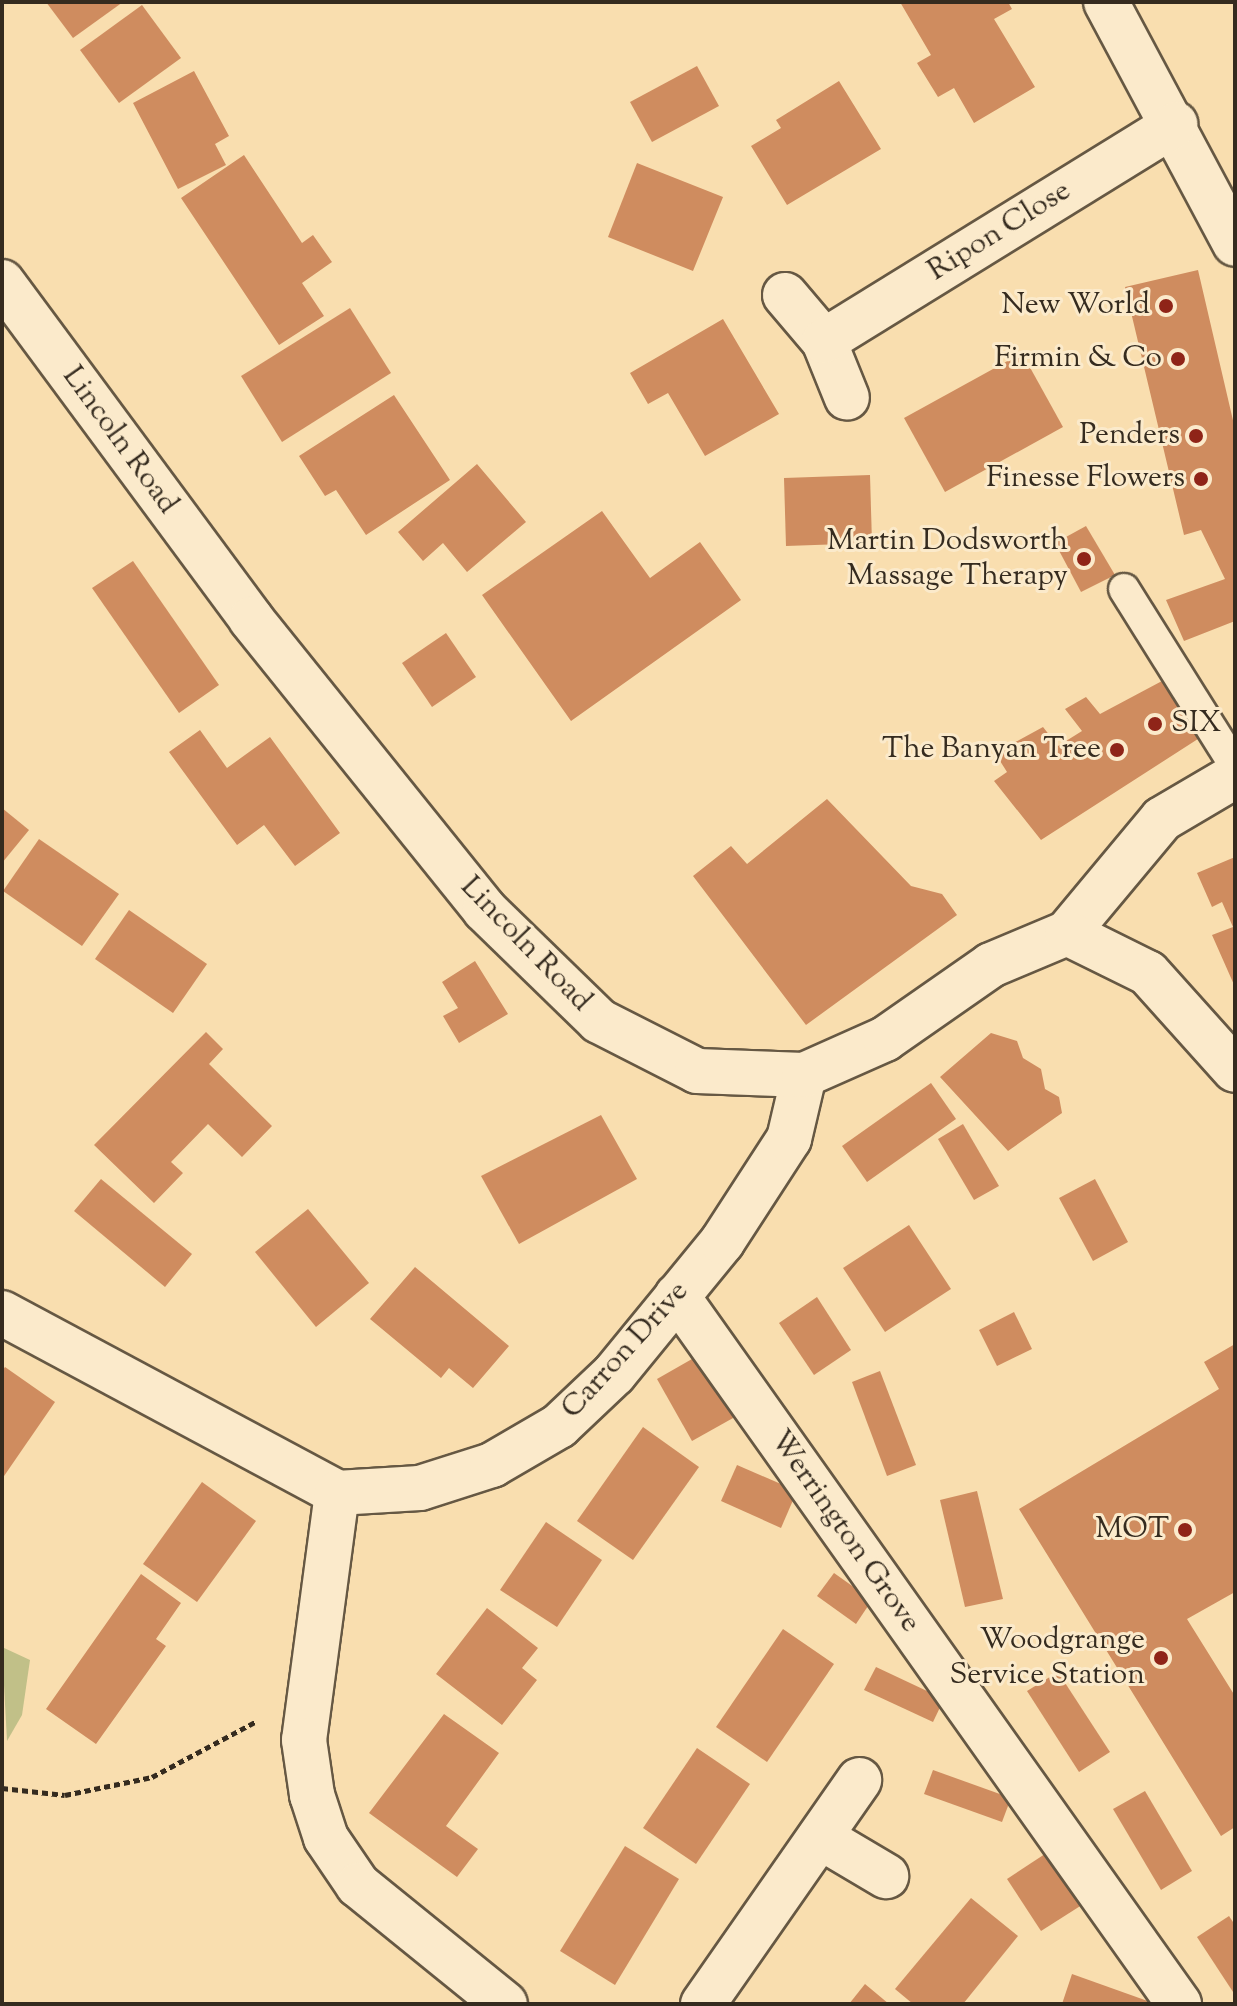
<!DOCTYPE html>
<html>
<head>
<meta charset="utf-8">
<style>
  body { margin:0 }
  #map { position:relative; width:1237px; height:2006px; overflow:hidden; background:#f9deaf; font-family:"Sorts Mill Goudy",serif }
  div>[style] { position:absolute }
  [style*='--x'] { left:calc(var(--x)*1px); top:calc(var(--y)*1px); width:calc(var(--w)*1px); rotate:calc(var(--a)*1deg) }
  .green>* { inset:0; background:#c1c088 }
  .building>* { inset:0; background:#cf8c5f }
  .path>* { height:5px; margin-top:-2.5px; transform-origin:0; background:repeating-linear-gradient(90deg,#352b1f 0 6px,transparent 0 10px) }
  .roads { filter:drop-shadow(2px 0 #665843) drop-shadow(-2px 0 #665843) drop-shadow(0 2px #665843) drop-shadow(0 -2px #665843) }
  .service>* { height:30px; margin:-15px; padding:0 15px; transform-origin:15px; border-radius:15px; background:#fbeacb }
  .minor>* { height:44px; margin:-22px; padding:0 22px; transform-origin:22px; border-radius:22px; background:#fbeacb }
  .tertiary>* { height:44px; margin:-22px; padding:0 22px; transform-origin:22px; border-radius:22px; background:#fbeacb }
  .dots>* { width:22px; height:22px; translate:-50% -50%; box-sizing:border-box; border:4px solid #fbeacb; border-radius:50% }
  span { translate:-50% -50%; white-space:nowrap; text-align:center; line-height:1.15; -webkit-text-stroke:6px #fbeacb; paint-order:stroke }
  .street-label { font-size:30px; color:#352b1f }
  .poi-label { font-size:30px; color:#352b1f }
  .right { translate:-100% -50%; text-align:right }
  .left { translate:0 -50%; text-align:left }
  .frame { position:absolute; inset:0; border:4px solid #352b1f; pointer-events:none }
</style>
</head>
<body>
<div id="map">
  <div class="green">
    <i style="clip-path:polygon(2px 1647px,30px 1660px,22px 1715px,7px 1741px)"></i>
  </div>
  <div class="building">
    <i style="clip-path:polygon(46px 2px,123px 2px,73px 38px)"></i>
    <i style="clip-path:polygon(900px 2px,1008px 2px,1012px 9px,994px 19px,1035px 87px,974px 123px,954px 88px,938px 97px,917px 63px,931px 55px)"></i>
    <i style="clip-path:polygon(142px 5px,181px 58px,119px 103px,80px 50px)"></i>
    <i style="clip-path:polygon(697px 66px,719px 106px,652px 142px,630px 102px)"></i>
    <i style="clip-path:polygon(194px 71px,229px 136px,215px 144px,226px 165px,178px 189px,133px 103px)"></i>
    <i style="clip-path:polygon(839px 81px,881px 149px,787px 205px,751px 146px,781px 128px,776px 120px)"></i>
    <i style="clip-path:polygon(244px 155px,302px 243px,313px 235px,332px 262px,302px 283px,324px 316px,279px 345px,181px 198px)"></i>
    <i style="clip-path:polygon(637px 163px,723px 197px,693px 271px,608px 237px)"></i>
    <i style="clip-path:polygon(1198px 270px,1235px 429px,1235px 621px,1184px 641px,1166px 600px,1225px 579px,1201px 530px,1184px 535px,1125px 287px)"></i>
    <i style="clip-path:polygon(350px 308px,391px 373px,282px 442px,241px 376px)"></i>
    <i style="clip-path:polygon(723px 319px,779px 414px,705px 456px,668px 393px,648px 404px,630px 373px)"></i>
    <i style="clip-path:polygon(1022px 353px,1063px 427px,945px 492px,904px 418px)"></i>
    <i style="clip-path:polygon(394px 395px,450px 480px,366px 535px,336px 490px,325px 496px,299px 456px)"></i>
    <i style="clip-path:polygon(477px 464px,526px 522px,467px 572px,443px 543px,423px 561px,398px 532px)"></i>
    <i style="clip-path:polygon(870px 475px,872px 543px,786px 546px,784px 478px)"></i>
    <i style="clip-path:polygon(602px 511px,650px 578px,700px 542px,741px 600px,571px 721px,482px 595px)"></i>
    <i style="clip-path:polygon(1086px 526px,1115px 575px,1081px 592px,1055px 543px)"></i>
    <i style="clip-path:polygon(133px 561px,219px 685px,179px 713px,92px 588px)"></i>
    <i style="clip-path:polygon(446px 633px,476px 677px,432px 707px,402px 663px)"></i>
    <i style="clip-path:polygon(1162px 681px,1201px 737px,1041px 840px,994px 781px,1007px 772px,995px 753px,1043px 727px,1058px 746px,1082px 731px,1065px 709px,1086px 697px,1100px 714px)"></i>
    <i style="clip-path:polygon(200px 730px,227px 768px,270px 737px,340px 833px,295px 866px,264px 825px,237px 845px,169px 752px)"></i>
    <i style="clip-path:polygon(827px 799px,911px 886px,942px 894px,957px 915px,806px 1025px,693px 876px,731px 846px,747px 864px)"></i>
    <i style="clip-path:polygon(2px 808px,29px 830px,2px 863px)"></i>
    <i style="clip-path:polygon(39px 839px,119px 894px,82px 946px,3px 891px)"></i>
    <i style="clip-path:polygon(1235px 857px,1235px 987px,1212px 935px,1233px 927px,1222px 902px,1212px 907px,1197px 873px)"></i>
    <i style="clip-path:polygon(129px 910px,207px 964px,173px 1013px,95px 959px)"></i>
    <i style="clip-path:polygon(475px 961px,508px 1014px,459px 1043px,443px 1016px,458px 1008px,442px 982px)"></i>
    <i style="clip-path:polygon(206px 1032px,223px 1049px,209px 1064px,272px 1126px,242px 1157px,208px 1124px,171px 1162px,183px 1173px,154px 1203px,94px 1145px)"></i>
    <i style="clip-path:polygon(991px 1033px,1017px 1041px,1023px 1058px,1041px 1069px,1045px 1089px,1059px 1097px,1062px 1113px,1008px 1151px,940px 1077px)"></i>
    <i style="clip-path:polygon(931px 1083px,956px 1119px,867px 1182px,842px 1146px)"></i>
    <i style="clip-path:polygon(601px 1115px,637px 1179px,519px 1244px,481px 1176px)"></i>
    <i style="clip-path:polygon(963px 1124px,999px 1186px,974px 1200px,938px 1139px)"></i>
    <i style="clip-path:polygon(101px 1179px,192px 1254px,165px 1287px,74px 1211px)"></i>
    <i style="clip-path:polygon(1095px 1179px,1128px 1242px,1093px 1261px,1059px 1198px)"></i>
    <i style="clip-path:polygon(308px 1209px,369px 1283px,316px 1327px,255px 1252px)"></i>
    <i style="clip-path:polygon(909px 1225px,951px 1289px,885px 1332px,843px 1268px)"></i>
    <i style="clip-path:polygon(415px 1267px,509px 1346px,473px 1388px,449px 1368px,441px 1378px,370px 1319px)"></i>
    <i style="clip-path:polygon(817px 1297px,851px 1350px,814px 1375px,779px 1323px)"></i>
    <i style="clip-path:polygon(1014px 1312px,1032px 1349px,997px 1366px,979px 1330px)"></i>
    <i style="clip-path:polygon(1235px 1344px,1235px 1592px,1187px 1619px,1235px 1696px,1235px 1827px,1221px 1836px,1019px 1509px,1219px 1389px,1204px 1362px)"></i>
    <i style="clip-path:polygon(706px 1351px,742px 1413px,692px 1441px,657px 1379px)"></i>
    <i style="clip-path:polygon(5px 1367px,55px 1402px,2px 1479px,2px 1371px)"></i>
    <i style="clip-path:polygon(880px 1371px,916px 1465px,887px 1476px,852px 1382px)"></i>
    <i style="clip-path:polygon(643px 1427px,699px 1467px,633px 1560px,577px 1521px)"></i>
    <i style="clip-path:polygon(737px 1465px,797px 1491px,781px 1528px,721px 1501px)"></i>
    <i style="clip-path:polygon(202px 1482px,256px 1521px,197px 1602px,143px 1564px)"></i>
    <i style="clip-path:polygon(977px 1491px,1003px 1599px,965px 1607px,940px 1500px)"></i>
    <i style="clip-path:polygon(546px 1522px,602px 1560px,557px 1627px,500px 1590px)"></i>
    <i style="clip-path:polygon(834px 1573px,872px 1600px,856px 1624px,817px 1596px)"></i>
    <i style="clip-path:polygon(141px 1574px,181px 1603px,156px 1639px,166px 1646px,96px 1744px,46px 1709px)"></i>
    <i style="clip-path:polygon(487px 1608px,538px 1648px,522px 1668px,537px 1680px,502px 1725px,436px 1674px)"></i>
    <i style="clip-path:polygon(783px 1629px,834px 1664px,767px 1762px,716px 1727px)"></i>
    <i style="clip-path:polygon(876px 1667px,944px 1699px,933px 1722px,864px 1690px)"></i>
    <i style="clip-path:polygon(1058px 1672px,1110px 1752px,1079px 1772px,1027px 1691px)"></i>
    <i style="clip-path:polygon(444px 1714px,499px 1753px,446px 1826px,478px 1849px,457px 1877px,369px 1813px)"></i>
    <i style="clip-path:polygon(697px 1748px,750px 1784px,696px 1864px,643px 1828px)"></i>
    <i style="clip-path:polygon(933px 1770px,1011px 1798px,1002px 1822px,924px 1794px)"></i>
    <i style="clip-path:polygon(1145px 1791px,1192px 1871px,1161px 1890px,1113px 1809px)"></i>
    <i style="clip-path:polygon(625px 1846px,679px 1879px,615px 1985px,560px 1951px)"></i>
    <i style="clip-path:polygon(1051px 1850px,1085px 1903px,1041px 1931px,1007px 1879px)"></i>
    <i style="clip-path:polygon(971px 1898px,1018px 1936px,963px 2004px,913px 2004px,895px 1989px)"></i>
    <i style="clip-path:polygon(1229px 1916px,1235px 1925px,1235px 1995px,1197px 1937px)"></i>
    <i style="clip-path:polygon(1072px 1974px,1156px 2004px,1062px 2004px)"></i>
    <i style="clip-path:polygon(865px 1984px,889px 2004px,849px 2004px)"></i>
  </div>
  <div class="path">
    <i style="--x:2;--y:1788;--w:63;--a:6.3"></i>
    <i style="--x:65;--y:1795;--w:89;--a:-11.7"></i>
    <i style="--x:152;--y:1777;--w:117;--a:-28.1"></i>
  </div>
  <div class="roads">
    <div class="service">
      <i style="--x:1124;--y:589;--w:209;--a:57.9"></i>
    </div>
    <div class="minor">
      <i style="--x:1106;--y:2;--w:274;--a:61.9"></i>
      <i style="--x:785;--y:295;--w:60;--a:49.7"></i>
      <i style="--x:824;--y:341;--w:61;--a:68"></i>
      <i style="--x:824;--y:341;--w:413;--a:-31.7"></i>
      <i style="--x:677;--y:1296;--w:868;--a:54.66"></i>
      <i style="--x:2;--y:1313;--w:380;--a:28.2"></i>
      <i style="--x:337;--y:1493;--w:83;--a:-3.4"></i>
      <i style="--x:420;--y:1488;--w:76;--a:-17.7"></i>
      <i style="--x:492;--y:1465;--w:78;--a:-30.2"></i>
      <i style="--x:559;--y:1426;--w:76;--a:-43.4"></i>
      <i style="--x:614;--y:1374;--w:171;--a:-50.7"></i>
      <i style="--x:722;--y:1242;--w:123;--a:-57"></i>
      <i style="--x:789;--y:1139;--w:66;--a:-76.8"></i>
      <i style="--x:337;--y:1493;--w:249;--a:97.6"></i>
      <i style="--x:304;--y:1740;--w:56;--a:81.7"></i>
      <i style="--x:312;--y:1795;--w:45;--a:72"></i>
      <i style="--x:326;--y:1838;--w:57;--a:55.8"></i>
      <i style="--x:358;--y:1885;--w:189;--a:39"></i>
      <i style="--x:820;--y:1837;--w:77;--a:30.6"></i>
      <i style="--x:703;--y:2004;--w:273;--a:-55.1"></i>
    </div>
    <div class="tertiary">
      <i style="--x:2;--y:282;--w:419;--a:53.5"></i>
      <i style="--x:251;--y:619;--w:373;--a:51.2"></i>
      <i style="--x:485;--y:910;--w:159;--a:44.2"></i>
      <i style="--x:599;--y:1021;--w:110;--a:27"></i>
      <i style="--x:697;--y:1071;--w:107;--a:2.1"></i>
      <i style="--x:804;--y:1075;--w:89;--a:-24"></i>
      <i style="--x:885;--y:1039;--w:129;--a:-34.9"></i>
      <i style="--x:991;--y:965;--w:82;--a:-22.8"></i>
      <i style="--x:1067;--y:933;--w:148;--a:-50.2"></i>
      <i style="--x:1162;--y:819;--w:85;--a:-30.5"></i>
      <i style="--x:1067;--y:933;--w:90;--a:26.3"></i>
      <i style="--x:1148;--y:973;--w:130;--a:48.1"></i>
    </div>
  </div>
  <div class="dots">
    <i style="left:1166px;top:306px;background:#8f2418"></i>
    <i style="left:1178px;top:359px;background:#8f2418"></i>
    <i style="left:1196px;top:436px;background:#8f2418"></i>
    <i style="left:1201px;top:479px;background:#8f2418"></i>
    <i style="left:1084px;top:559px;background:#8f2418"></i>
    <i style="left:1155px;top:724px;background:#8f2418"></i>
    <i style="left:1117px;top:750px;background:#8f2418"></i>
    <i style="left:1185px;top:1530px;background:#8f2418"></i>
    <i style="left:1161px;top:1658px;background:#8f2418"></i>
  </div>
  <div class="street-label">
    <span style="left:1000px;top:232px;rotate:-32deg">Ripon Close</span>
    <span style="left:119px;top:441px;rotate:54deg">Lincoln Road</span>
    <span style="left:525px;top:945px;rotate:46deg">Lincoln Road</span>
    <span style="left:626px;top:1351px;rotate:-48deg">Carron Drive</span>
    <span style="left:844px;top:1532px;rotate:55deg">Werrington Grove</span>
  </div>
  <div class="poi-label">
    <span class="right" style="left:1150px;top:306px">New World</span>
    <span class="right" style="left:1162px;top:359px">Firmin &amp; Co</span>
    <span class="right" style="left:1180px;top:436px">Penders</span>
    <span class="right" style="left:1185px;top:479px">Finesse Flowers</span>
    <span class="right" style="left:1068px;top:559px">Martin Dodsworth<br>Massage Therapy</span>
    <span class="left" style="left:1171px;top:724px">SIX</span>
    <span class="right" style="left:1101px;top:750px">The Banyan Tree</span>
    <span class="right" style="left:1169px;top:1530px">MOT</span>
    <span class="right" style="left:1145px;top:1658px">Woodgrange<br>Service Station</span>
  </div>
  <div class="frame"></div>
</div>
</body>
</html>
